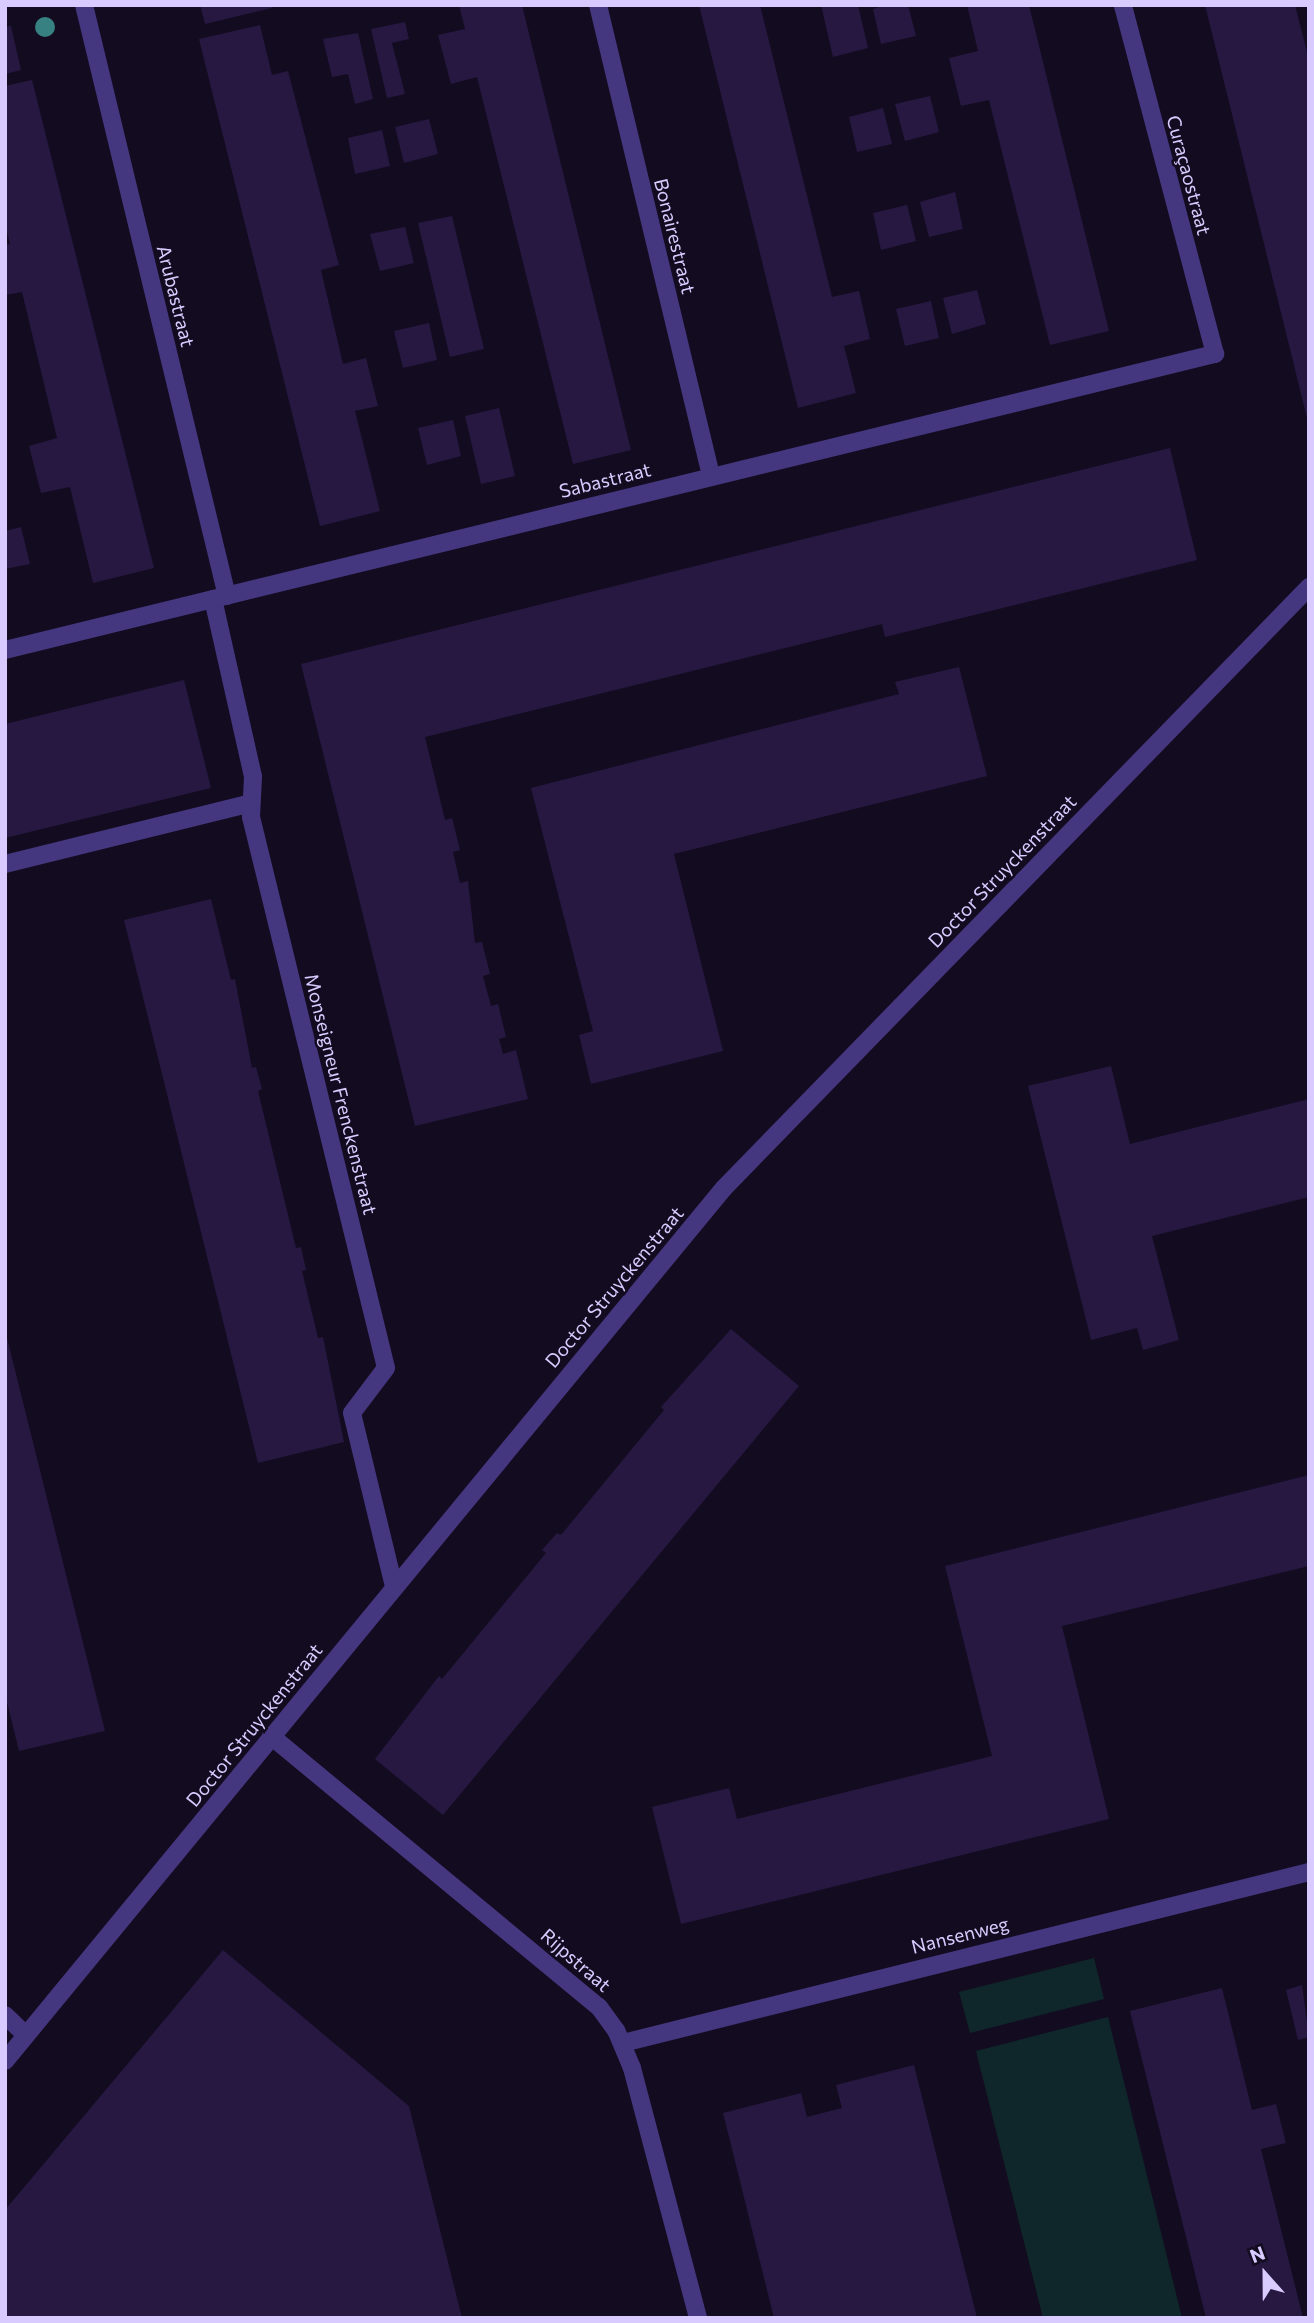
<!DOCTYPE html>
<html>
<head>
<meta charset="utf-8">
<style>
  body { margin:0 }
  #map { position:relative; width:1314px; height:2323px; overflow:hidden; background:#130c20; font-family:Commissioner,sans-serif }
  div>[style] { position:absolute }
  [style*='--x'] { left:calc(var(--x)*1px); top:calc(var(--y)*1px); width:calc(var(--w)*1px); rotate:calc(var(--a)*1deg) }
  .green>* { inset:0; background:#0f272a }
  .building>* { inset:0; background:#261841 }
  .service>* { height:18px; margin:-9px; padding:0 9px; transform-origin:9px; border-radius:9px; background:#44377f }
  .pedestrian>* { height:18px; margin:-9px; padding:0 9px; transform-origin:9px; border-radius:9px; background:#44377f }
  .minor>* { height:18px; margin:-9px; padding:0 9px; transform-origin:9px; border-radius:9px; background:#44377f }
  .tertiary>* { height:18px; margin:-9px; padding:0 9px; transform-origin:9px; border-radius:9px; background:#44377f }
  .trees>* { width:20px; height:20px; margin:-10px; border-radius:50%; background:#388182 }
  span { translate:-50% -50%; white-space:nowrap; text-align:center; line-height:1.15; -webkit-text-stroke:5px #130c20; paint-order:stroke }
  .street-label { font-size:19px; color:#d9cbff }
  .frame { position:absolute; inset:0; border:7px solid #d9cbff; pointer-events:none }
  .north { position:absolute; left:1230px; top:2239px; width:70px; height:70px; -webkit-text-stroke:5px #130c20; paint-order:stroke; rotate:339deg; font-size:19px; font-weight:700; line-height:28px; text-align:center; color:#d9cbff }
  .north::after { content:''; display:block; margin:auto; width:24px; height:32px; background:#d9cbff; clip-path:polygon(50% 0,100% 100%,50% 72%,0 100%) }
</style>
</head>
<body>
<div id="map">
  <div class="green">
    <i style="clip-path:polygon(1094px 1958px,1104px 1999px,970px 2033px,959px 1992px)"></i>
    <i style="clip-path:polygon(1108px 2017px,1182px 2318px,1043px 2318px,976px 2051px)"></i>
  </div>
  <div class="building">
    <i style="clip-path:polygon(200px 5px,271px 5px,272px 8px,205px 24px)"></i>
    <i style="clip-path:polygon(459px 5px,522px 5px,631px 450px,573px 464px,477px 77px,451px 84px,438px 35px,465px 29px)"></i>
    <i style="clip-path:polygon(699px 5px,760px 5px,832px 297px,859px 291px,870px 339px,844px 346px,856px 393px,798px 408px)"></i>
    <i style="clip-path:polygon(821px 5px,858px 5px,868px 48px,833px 57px)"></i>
    <i style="clip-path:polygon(886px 5px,908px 5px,916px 36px,881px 44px,873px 9px)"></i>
    <i style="clip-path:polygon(967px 5px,1029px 5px,1109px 331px,1050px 345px,989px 100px,961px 106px,949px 58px,978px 51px)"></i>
    <i style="clip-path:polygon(1205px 5px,1295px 5px,1309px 60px,1309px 426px)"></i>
    <i style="clip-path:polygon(405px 22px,409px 39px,392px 43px,405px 94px,387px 98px,371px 29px)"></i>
    <i style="clip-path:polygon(260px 25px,272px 75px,288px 71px,339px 265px,321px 270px,343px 364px,366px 358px,378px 406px,355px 411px,380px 511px,320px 526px,199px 39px)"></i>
    <i style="clip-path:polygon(11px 26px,21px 70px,5px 74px,5px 27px)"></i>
    <i style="clip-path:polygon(358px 33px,373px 99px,355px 104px,348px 74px,332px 77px,323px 39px)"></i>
    <i style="clip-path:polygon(32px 80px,154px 568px,93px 583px,70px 487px,41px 493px,29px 446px,57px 438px,22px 292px,5px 295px,5px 245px,10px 244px,5px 224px,5px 86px)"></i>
    <i style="clip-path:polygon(930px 96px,939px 132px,905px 141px,895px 104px)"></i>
    <i style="clip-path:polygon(883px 108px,892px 144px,857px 152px,849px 117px)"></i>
    <i style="clip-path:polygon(429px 119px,438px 154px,404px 163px,395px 127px)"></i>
    <i style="clip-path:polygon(382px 130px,390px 166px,355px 174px,348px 138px)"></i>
    <i style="clip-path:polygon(955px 192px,963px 229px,929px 237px,920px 202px)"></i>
    <i style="clip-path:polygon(907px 205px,916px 241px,881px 250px,873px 213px)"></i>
    <i style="clip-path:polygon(452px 216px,484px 349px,450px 357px,418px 223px)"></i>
    <i style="clip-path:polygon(405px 227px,414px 263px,380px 271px,370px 234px)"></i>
    <i style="clip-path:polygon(977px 290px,986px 324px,952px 334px,943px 298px)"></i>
    <i style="clip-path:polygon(931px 301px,939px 338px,905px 346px,896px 309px)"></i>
    <i style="clip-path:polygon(429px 323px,437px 360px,403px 368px,394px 331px)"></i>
    <i style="clip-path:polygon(499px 408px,515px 476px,481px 484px,465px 416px)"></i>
    <i style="clip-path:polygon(453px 420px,461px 456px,427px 465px,418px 428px)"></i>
    <i style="clip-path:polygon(1170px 448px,1197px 560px,885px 637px,882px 624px,425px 737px,445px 820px,452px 818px,460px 850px,453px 852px,460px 883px,468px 881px,475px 943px,482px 942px,490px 974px,483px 976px,491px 1006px,498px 1004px,506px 1037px,499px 1039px,503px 1054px,516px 1050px,528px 1099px,415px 1126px,301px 664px)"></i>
    <i style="clip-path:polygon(21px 527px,30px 564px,5px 569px,5px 531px)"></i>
    <i style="clip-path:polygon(959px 667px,987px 776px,674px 854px,723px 1051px,591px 1084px,579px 1035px,593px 1031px,531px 788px,899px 694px,895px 682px)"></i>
    <i style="clip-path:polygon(184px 680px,211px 788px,5px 838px,5px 724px)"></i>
    <i style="clip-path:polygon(211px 899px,231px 980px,235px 979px,252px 1068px,256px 1067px,262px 1089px,258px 1091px,296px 1248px,301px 1247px,306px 1270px,302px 1271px,318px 1338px,323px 1337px,344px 1442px,258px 1463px,124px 920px)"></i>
    <i style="clip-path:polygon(1111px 1066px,1130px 1144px,1309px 1099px,1309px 1197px,1152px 1236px,1179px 1340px,1143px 1350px,1137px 1328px,1091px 1340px,1028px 1086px)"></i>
    <i style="clip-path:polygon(731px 1329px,799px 1386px,443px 1815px,375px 1759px,439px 1676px,442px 1679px,546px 1553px,542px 1550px,557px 1533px,561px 1535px,664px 1410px,661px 1407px)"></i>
    <i style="clip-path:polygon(5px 1330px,105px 1731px,19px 1751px,5px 1694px)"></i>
    <i style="clip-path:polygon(1309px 1475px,1309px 1566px,1062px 1626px,1109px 1819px,681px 1924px,652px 1807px,729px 1788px,737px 1819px,992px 1756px,945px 1566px)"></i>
    <i style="clip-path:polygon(223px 1950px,409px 2106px,462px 2318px,5px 2318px,5px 2210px)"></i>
    <i style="clip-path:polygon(1302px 1985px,1309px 2037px,1298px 2040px,1286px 1990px)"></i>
    <i style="clip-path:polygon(1222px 1988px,1252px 2110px,1276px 2104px,1286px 2143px,1261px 2149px,1303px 2318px,1206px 2318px,1160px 2132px,1130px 2011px)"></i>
    <i style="clip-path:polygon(914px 2065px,977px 2318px,774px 2318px,723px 2113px,801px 2093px,807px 2117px,842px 2108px,836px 2085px)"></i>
  </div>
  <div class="service">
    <i style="--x:5;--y:864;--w:253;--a:-13.9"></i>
  </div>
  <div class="pedestrian">
    <i style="--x:386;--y:1368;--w:56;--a:127.1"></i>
    <i style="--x:352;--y:1413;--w:179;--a:76.4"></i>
  </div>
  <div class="minor">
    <i style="--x:84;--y:5;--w:608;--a:76.4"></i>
    <i style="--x:598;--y:5;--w:484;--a:76.5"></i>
    <i style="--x:213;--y:599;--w:182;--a:77.3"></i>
    <i style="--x:253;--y:777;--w:40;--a:92.9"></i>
    <i style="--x:251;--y:817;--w:567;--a:76.23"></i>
    <i style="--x:5;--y:650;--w:1246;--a:-13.75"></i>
    <i style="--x:1215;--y:354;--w:361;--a:-104.8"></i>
    <i style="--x:271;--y:1736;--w:425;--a:39.6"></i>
    <i style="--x:599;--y:2007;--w:29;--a:54"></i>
    <i style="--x:616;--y:2030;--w:41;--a:67.2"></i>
    <i style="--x:632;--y:2068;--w:259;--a:75.2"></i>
    <i style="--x:5;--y:2015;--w:29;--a:44"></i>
    <i style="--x:623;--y:2043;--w:707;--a:-14"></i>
  </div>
  <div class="tertiary">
    <i style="--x:5;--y:2061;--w:1131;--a:-50.53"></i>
    <i style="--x:724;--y:1188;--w:839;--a:-45.77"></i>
  </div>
  <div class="trees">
    <i style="left:45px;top:27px"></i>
  </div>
  <div class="street-label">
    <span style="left:1189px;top:175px;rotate:75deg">Curaçaostraat</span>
    <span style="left:675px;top:236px;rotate:76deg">Bonairestraat</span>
    <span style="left:176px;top:296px;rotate:76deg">Arubastraat</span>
    <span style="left:605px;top:480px;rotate:-14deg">Sabastraat</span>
    <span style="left:1002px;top:871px;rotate:-46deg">Doctor Struyckenstraat</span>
    <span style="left:341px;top:1094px;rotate:76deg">Monseigneur Frenckenstraat</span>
    <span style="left:614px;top:1287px;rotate:-50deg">Doctor Struyckenstraat</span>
    <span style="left:254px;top:1725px;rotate:-51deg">Doctor Struyckenstraat</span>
    <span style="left:960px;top:1935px;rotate:-14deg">Nansenweg</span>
    <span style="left:576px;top:1960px;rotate:41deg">Rijpstraat</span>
  </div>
  <div class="frame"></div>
  <div class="north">N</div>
</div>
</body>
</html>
